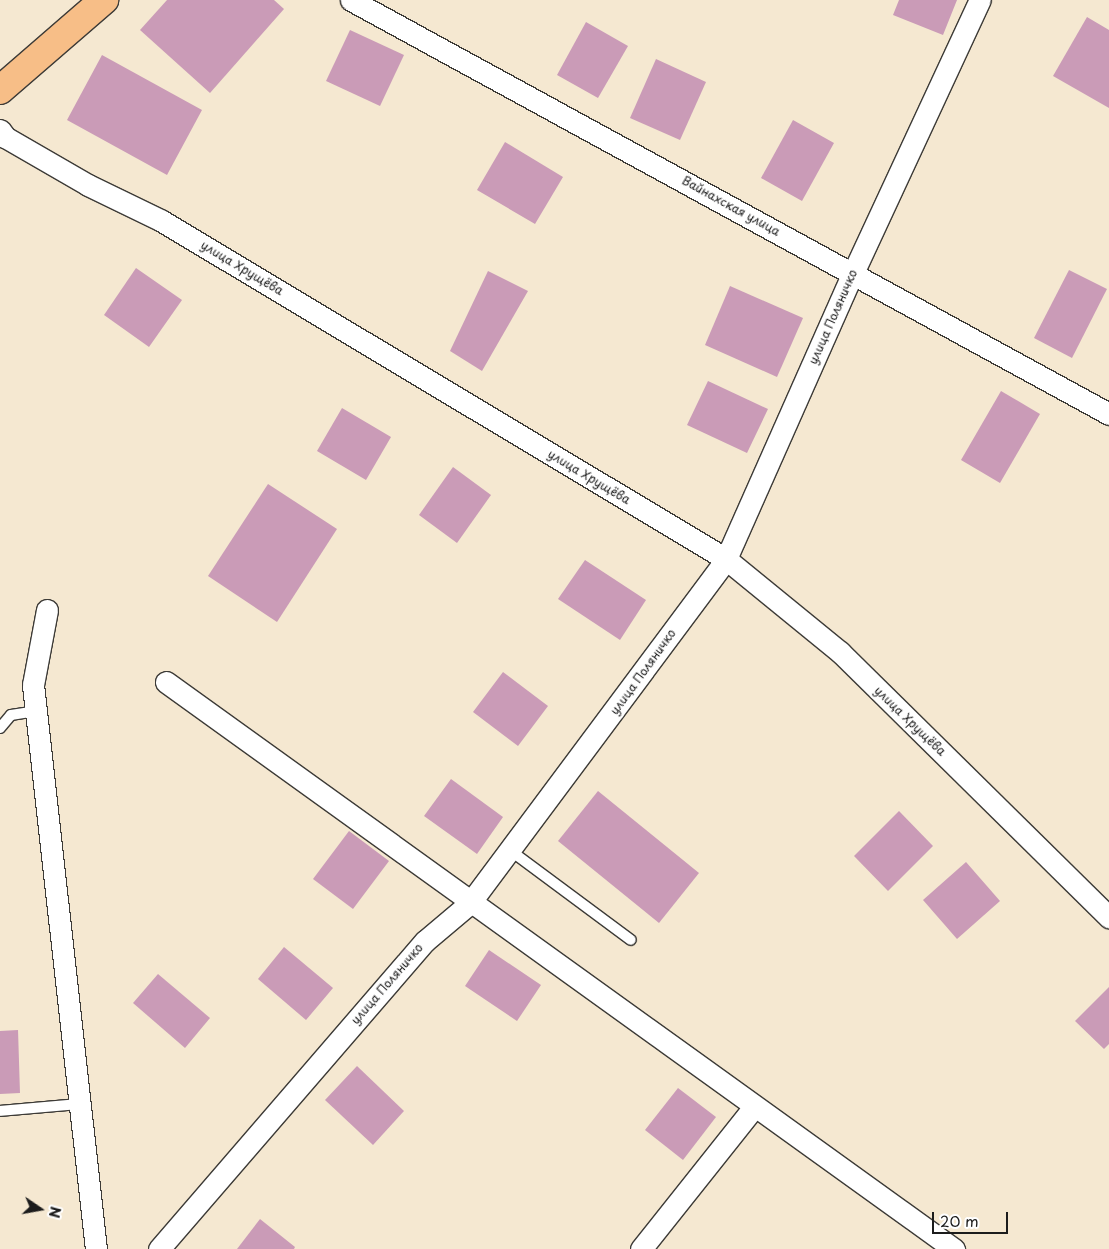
<!DOCTYPE html>
<html>
<head>
<meta charset="utf-8">
<style>
  body { margin:0 }
  #map { position:relative; width:1109px; height:1249px; overflow:hidden; background:#f5e8d1; font-family:"Playpen Sans",sans-serif }
  div>[style] { position:absolute }
  [style*='--x'] { left:calc(var(--x)*1px); top:calc(var(--y)*1px); width:calc(var(--w)*1px); rotate:calc(var(--a)*1deg) }
  .building>* { inset:0; background:#ca9bb7 }
  .roads { filter:drop-shadow(1px 0 #3d3b37) drop-shadow(-1px 0 #3d3b37) drop-shadow(0 1px #3d3b37) drop-shadow(0 -1px #3d3b37) }
  .service>* { height:10px; margin:-5px; padding:0 5px; transform-origin:5px; border-radius:5px; background:#fff }
  .minor>* { height:21px; margin:-10.5px; padding:0 10.5px; transform-origin:10.5px; border-radius:10.5px; background:#fff }
  .primary>* { height:28px; margin:-14px; padding:0 14px; transform-origin:14px; border-radius:14px; background:#f7be87 }
  span { translate:-50% -50%; white-space:nowrap; text-align:center; line-height:1.15; -webkit-text-stroke:4.5px #fff; paint-order:stroke }
  .street-label { font-size:12px; color:#1c1c1c }
  .north { position:absolute; left:15px; top:1184px; width:50px; height:50px; -webkit-text-stroke:4px #fff; paint-order:stroke; rotate:102deg; font-size:14px; font-weight:700; line-height:20px; text-align:center; color:#1c1c1c }
  .north::after { content:''; display:block; margin:auto; width:18px; height:22px; background:#1c1c1c; clip-path:polygon(50% 0,100% 100%,50% 72%,0 100%) }
  .scale { position:absolute; left:932px; top:1212px; width:76px; height:22px; box-sizing:border-box; border:2px solid #1c1c1c; border-top:0; padding-left:6px; font-size:15px; line-height:18px; white-space:nowrap; color:#1c1c1c; -webkit-text-stroke:4px #fff; paint-order:stroke }
</style>
</head>
<body>
<div id="map">
  <div class="building">
    <i style="clip-path:polygon(167px 0,274px 0,284px 9px,210px 93px,140px 30px)"></i>
    <i style="clip-path:polygon(899px 0,957px 0,943px 35px,893px 15px)"></i>
    <i style="clip-path:polygon(1087px 17px,1109px 30px,1109px 108px,1053px 76px)"></i>
    <i style="clip-path:polygon(586px 22px,628px 46px,598px 98px,557px 75px)"></i>
    <i style="clip-path:polygon(350px 30px,404px 55px,380px 106px,326px 81px)"></i>
    <i style="clip-path:polygon(102px 55px,202px 110px,167px 175px,67px 120px)"></i>
    <i style="clip-path:polygon(656px 59px,706px 82px,680px 140px,630px 118px)"></i>
    <i style="clip-path:polygon(793px 120px,834px 143px,802px 201px,761px 178px)"></i>
    <i style="clip-path:polygon(505px 142px,563px 177px,535px 224px,477px 190px)"></i>
    <i style="clip-path:polygon(136px 268px,182px 300px,149px 347px,104px 315px)"></i>
    <i style="clip-path:polygon(1069px 270px,1107px 289px,1072px 358px,1034px 338px)"></i>
    <i style="clip-path:polygon(488px 271px,528px 291px,482px 371px,450px 351px)"></i>
    <i style="clip-path:polygon(730px 286px,803px 318px,777px 377px,705px 345px)"></i>
    <i style="clip-path:polygon(708px 381px,768px 409px,747px 453px,687px 425px)"></i>
    <i style="clip-path:polygon(1001px 391px,1040px 414px,1000px 483px,961px 460px)"></i>
    <i style="clip-path:polygon(342px 408px,391px 437px,366px 480px,317px 451px)"></i>
    <i style="clip-path:polygon(453px 467px,491px 495px,457px 543px,419px 515px)"></i>
    <i style="clip-path:polygon(268px 484px,337px 529px,277px 622px,208px 576px)"></i>
    <i style="clip-path:polygon(585px 560px,646px 600px,620px 640px,558px 599px)"></i>
    <i style="clip-path:polygon(503px 672px,548px 706px,518px 746px,473px 712px)"></i>
    <i style="clip-path:polygon(451px 779px,503px 817px,477px 854px,424px 816px)"></i>
    <i style="clip-path:polygon(598px 791px,699px 873px,659px 923px,558px 841px)"></i>
    <i style="clip-path:polygon(899px 811px,933px 846px,888px 891px,854px 856px)"></i>
    <i style="clip-path:polygon(349px 831px,389px 861px,353px 909px,313px 879px)"></i>
    <i style="clip-path:polygon(966px 862px,1000px 901px,957px 939px,923px 900px)"></i>
    <i style="clip-path:polygon(284px 947px,333px 988px,306px 1020px,258px 979px)"></i>
    <i style="clip-path:polygon(489px 950px,541px 985px,517px 1021px,465px 986px)"></i>
    <i style="clip-path:polygon(158px 974px,210px 1018px,185px 1048px,133px 1003px)"></i>
    <i style="clip-path:polygon(1109px 987px,1109px 1044px,1104px 1049px,1075px 1021px)"></i>
    <i style="clip-path:polygon(18px 1030px,20px 1093px,0 1094px,0 1031px)"></i>
    <i style="clip-path:polygon(357px 1066px,404px 1111px,373px 1145px,325px 1100px)"></i>
    <i style="clip-path:polygon(678px 1088px,716px 1117px,683px 1160px,645px 1130px)"></i>
    <i style="clip-path:polygon(260px 1219px,295px 1247px,294px 1249px,237px 1249px)"></i>
  </div>
  <div class="roads">
    <div class="service">
      <i style="--x:0;--y:728;--w:17;--a:-50"></i>
      <i style="--x:11;--y:715;--w:25;--a:-9"></i>
      <i style="--x:511;--y:851;--w:149;--a:36.6"></i>
      <i style="--x:0;--y:1111;--w:80;--a:-5"></i>
    </div>
    <div class="minor">
      <i style="--x:351;--y:0;--w:864;--a:28.64"></i>
      <i style="--x:0;--y:130;--w:9;--a:54"></i>
      <i style="--x:5;--y:137;--w:96;--a:30"></i>
      <i style="--x:88;--y:185;--w:82;--a:25.9"></i>
      <i style="--x:162;--y:221;--w:658;--a:30.93"></i>
      <i style="--x:726;--y:559;--w:147;--a:39.2"></i>
      <i style="--x:840;--y:652;--w:378;--a:44.6"></i>
      <i style="--x:47;--y:610;--w:76;--a:100.6"></i>
      <i style="--x:33;--y:685;--w:568;--a:83.63"></i>
      <i style="--x:166;--y:682;--w:971;--a:35.74"></i>
      <i style="--x:159;--y:1249;--w:407;--a:-49.2"></i>
      <i style="--x:425;--y:941;--w:59;--a:-40.2"></i>
      <i style="--x:470;--y:903;--w:429;--a:-53.3"></i>
      <i style="--x:726;--y:559;--w:313;--a:-66.1"></i>
      <i style="--x:853;--y:273;--w:301;--a:-65.1"></i>
      <i style="--x:641;--y:1249;--w:181;--a:-51.5"></i>
    </div>
    <div class="primary">
      <i style="--x:0;--y:90;--w:138;--a:-40.9"></i>
    </div>
  </div>
  <div class="street-label">
    <span style="left:731px;top:206px;rotate:29deg">Вайнахская улица</span>
    <span style="left:242px;top:268px;rotate:31deg">улица Хрущёва</span>
    <span style="left:833px;top:317px;rotate:-66deg">улица Поляничко</span>
    <span style="left:589px;top:477px;rotate:31deg">улица Хрущёва</span>
    <span style="left:643px;top:672px;rotate:-54deg">улица Поляничко</span>
    <span style="left:910px;top:721px;rotate:44deg">улица Хрущёва</span>
    <span style="left:387px;top:984px;rotate:-49deg">улица Поляничко</span>
  </div>
  <div class="north">N</div>
  <div class="scale">20 m</div>
</div>
</body>
</html>
